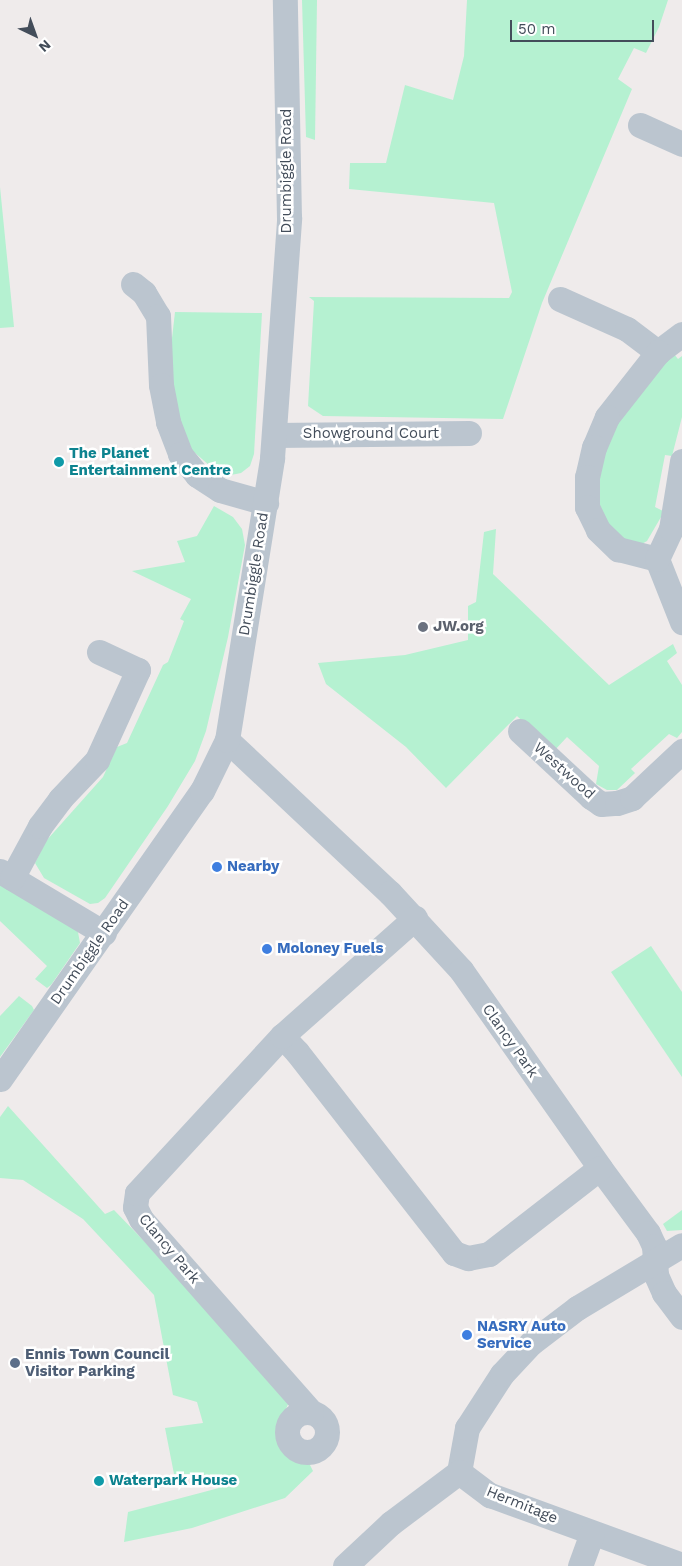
<!DOCTYPE html>
<html>
<head>
<meta charset="utf-8">
<style>
  body { margin:0 }
  #map { position:relative; width:682px; height:1566px; overflow:hidden; background:#efebeb; font-family:"Work Sans",sans-serif }
  div>[style] { position:absolute }
  [style*='--x'] { left:calc(var(--x)*1px); top:calc(var(--y)*1px); width:calc(var(--w)*1px); rotate:calc(var(--a)*1deg) }
  .green>* { inset:0; background:#b5f1d1 }
  .minor>* { height:25px; margin:-12.5px; padding:0 12.5px; transform-origin:12.5px; border-radius:12.5px; background:#bbc5cf }
  .minor>.ring { margin:-12.5px; padding:0; box-sizing:content-box; background:none; border:25px solid #bbc5cf; border-radius:50% }
  .dots>* { width:14px; height:14px; translate:-50% -50%; box-sizing:border-box; border:2px solid #fff; border-radius:50% }
  span { translate:-50% -50%; white-space:nowrap; text-align:center; line-height:1.15; -webkit-text-stroke:5px #fff; paint-order:stroke }
  .street-label { font-size:15px; color:#434d5a }
  .culture-label { font-size:15px; color:#0d838f; font-weight:700 }
  .left { translate:0 -50%; text-align:left }
  .worship-label { font-size:15px; color:#5b616d; font-weight:700 }
  .shop-label { font-size:15px; color:#366cbe; font-weight:700 }
  .service-label { font-size:15px; color:#4e5e75; font-weight:700 }
  .north { position:absolute; left:10px; top:10px; width:50px; height:50px; -webkit-text-stroke:4px #fff; paint-order:stroke; rotate:138deg; font-size:14px; font-weight:700; line-height:20px; text-align:center; color:#434d5a }
  .north::after { content:''; display:block; margin:auto; width:18px; height:22px; background:#434d5a; clip-path:polygon(50% 0,100% 100%,50% 72%,0 100%) }
  .scale { position:absolute; left:510px; top:20px; width:144px; height:22px; box-sizing:border-box; border:2px solid #434d5a; border-top:0; padding-left:6px; font-size:15px; line-height:18px; white-space:nowrap; color:#434d5a; -webkit-text-stroke:4px #fff; paint-order:stroke }
</style>
</head>
<body>
<div id="map">
  <div class="green">
    <i style="clip-path:polygon(302px 0,317px 0,315px 140px,306px 137px)"></i>
    <i style="clip-path:polygon(467px 0,668px 0,659px 27px,646px 53px,634px 48px,618px 79px,632px 89px,542px 303px,503px 419px,323px 416px,308px 406px,314px 301px,309px 297px,509px 298px,512px 292px,494px 203px,349px 189px,350px 163px,386px 163px,405px 85px,453px 100px,464px 56px)"></i>
    <i style="clip-path:polygon(0 187px,14px 327px,0 328px)"></i>
    <i style="clip-path:polygon(175px 312px,262px 313px,254px 454px,250px 466px,241px 473px,226px 476px,217px 472px,187px 446px,172px 402px,171px 347px)"></i>
    <i style="clip-path:polygon(674px 354px,678px 359px,682px 356px,682px 417px,672px 456px,665px 455px,655px 507px,663px 511px,661px 517px,647px 541px,640px 545px,622px 539px,602px 521px,597px 508px,597px 477px,610px 432px,645px 382px)"></i>
    <i style="clip-path:polygon(214px 506px,233px 517px,242px 529px,245px 545px,228px 637px,206px 731px,195px 761px,168px 806px,105px 898px,98px 903px,90px 904px,44px 878px,35px 863px,46px 841px,103px 777px,117px 747px,127px 743px,163px 665px,168px 662px,184px 621px,180px 619px,191px 599px,132px 571px,185px 562px,177px 541px,197px 536px)"></i>
    <i style="clip-path:polygon(496px 529px,493px 574px,609px 685px,673px 644px,677px 653px,667px 661px,682px 685px,682px 732px,677px 738px,669px 734px,631px 769px,635px 773px,617px 790px,607px 790px,596px 784px,599px 766px,567px 737px,554px 751px,517px 716px,446px 788px,406px 747px,326px 684px,318px 663px,405px 655px,468px 640px,468px 606px,476px 602px,484px 532px)"></i>
    <i style="clip-path:polygon(0 883px,69px 923px,78px 932px,80px 943px,51px 985px,47px 988px,35px 979px,47px 966px,0 921px)"></i>
    <i style="clip-path:polygon(651px 946px,682px 992px,682px 1077px,611px 972px)"></i>
    <i style="clip-path:polygon(19px 996px,32px 1006px,34px 1010px,0 1057px,0 1016px)"></i>
    <i style="clip-path:polygon(8px 1106px,105px 1214px,114px 1210px,206px 1305px,289px 1402px,276px 1432px,283px 1452px,291px 1458px,303px 1460px,320px 1458px,310px 1465px,313px 1471px,285px 1498px,192px 1528px,124px 1542px,128px 1512px,219px 1488px,197px 1474px,174px 1474px,165px 1428px,203px 1423px,197px 1402px,173px 1395px,154px 1295px,83px 1219px,23px 1180px,0 1178px,0 1117px)"></i>
    <i style="clip-path:polygon(682px 1210px,682px 1230px,667px 1231px,663px 1224px)"></i>
  </div>
  <div class="minor">
    <i style="--x:640;--y:125;--w:46;--a:24.3"></i>
    <i style="--x:133;--y:284;--w:14;--a:39"></i>
    <i style="--x:144;--y:293;--w:27;--a:59"></i>
    <i style="--x:158;--y:316;--w:69;--a:87.5"></i>
    <i style="--x:161;--y:385;--w:38;--a:79"></i>
    <i style="--x:168;--y:422;--w:34;--a:69"></i>
    <i style="--x:180;--y:454;--w:27;--a:51"></i>
    <i style="--x:197;--y:475;--w:27;--a:33"></i>
    <i style="--x:220;--y:490;--w:48;--a:15.8"></i>
    <i style="--x:560;--y:299;--w:73;--a:24.1"></i>
    <i style="--x:627;--y:329;--w:39;--a:37"></i>
    <i style="--x:682;--y:334;--w:30;--a:143"></i>
    <i style="--x:658;--y:352;--w:83;--a:128.1"></i>
    <i style="--x:607;--y:417;--w:33;--a:113"></i>
    <i style="--x:594;--y:447;--w:31;--a:103"></i>
    <i style="--x:587;--y:477;--w:30;--a:90"></i>
    <i style="--x:587;--y:507;--w:25;--a:64"></i>
    <i style="--x:598;--y:530;--w:28;--a:44"></i>
    <i style="--x:618;--y:549;--w:40;--a:14.4"></i>
    <i style="--x:657;--y:559;--w:68;--a:68.4"></i>
    <i style="--x:274;--y:435;--w:195;--a:-0.6"></i>
    <i style="--x:657;--y:559;--w:33;--a:-65"></i>
    <i style="--x:671;--y:529;--w:69;--a:-80.8"></i>
    <i style="--x:520;--y:731;--w:97;--a:42.9"></i>
    <i style="--x:591;--y:797;--w:12;--a:35"></i>
    <i style="--x:601;--y:804;--w:16;--a:-4"></i>
    <i style="--x:617;--y:803;--w:16;--a:-18"></i>
    <i style="--x:632;--y:798;--w:69;--a:-43.2"></i>
    <i style="--x:227;--y:740;--w:224;--a:43.2"></i>
    <i style="--x:390;--y:893;--w:105;--a:47.3"></i>
    <i style="--x:461;--y:970;--w:242;--a:54.9"></i>
    <i style="--x:600;--y:1168;--w:81;--a:53.6"></i>
    <i style="--x:648;--y:1233;--w:14;--a:65"></i>
    <i style="--x:654;--y:1246;--w:29;--a:86"></i>
    <i style="--x:656;--y:1275;--w:20;--a:66"></i>
    <i style="--x:664;--y:1293;--w:30;--a:53"></i>
    <i style="--x:0;--y:871;--w:121;--a:30.8"></i>
    <i style="--x:12;--y:878;--w:59;--a:-61.7"></i>
    <i style="--x:40;--y:826;--w:34;--a:-53"></i>
    <i style="--x:60;--y:799;--w:54;--a:-46.5"></i>
    <i style="--x:97;--y:760;--w:99;--a:-65.5"></i>
    <i style="--x:138;--y:670;--w:43;--a:-155.2"></i>
    <i style="--x:282;--y:1036;--w:22;--a:47"></i>
    <i style="--x:297;--y:1052;--w:255;--a:52"></i>
    <i style="--x:454;--y:1253;--w:15;--a:20"></i>
    <i style="--x:468;--y:1258;--w:21;--a:-11"></i>
    <i style="--x:489;--y:1254;--w:140;--a:-37.8"></i>
    <i style="--x:0;--y:1079;--w:352;--a:-55"></i>
    <i style="--x:202;--y:791;--w:57;--a:-63.9"></i>
    <i style="--x:227;--y:740;--w:286;--a:-80.9"></i>
    <i style="--x:272;--y:458;--w:241;--a:-85.9"></i>
    <i style="--x:289;--y:218;--w:218;--a:-91.1"></i>
    <i class="ring" style="left:287px;top:1412px;width:15px;height:15px"></i>
    <i style="--x:311;--y:1412;--w:257;--a:-131.4"></i>
    <i style="--x:141;--y:1219;--w:13;--a:-117"></i>
    <i style="--x:135;--y:1207;--w:14;--a:-82"></i>
    <i style="--x:137;--y:1193;--w:214;--a:-47.3"></i>
    <i style="--x:282;--y:1036;--w:178;--a:-41.6"></i>
    <i style="--x:459;--y:1472;--w:45;--a:-79.7"></i>
    <i style="--x:467;--y:1428;--w:64;--a:-57.1"></i>
    <i style="--x:502;--y:1374;--w:42;--a:-46.9"></i>
    <i style="--x:531;--y:1343;--w:58;--a:-37.3"></i>
    <i style="--x:577;--y:1308;--w:122;--a:-31"></i>
    <i style="--x:459;--y:1472;--w:39;--a:37"></i>
    <i style="--x:490;--y:1495;--w:204;--a:20"></i>
    <i style="--x:345;--y:1566;--w:63;--a:-43.1"></i>
    <i style="--x:391;--y:1523;--w:85;--a:-36.9"></i>
    <i style="--x:580;--y:1566;--w:35;--a:-70"></i>
  </div>
  <div class="dots">
    <i style="left:59px;top:462px;background:#0f9aa8"></i>
    <i style="left:423px;top:627px;background:#6b7280"></i>
    <i style="left:217px;top:867px;background:#3f7fe0"></i>
    <i style="left:267px;top:949px;background:#3f7fe0"></i>
    <i style="left:467px;top:1335px;background:#3f7fe0"></i>
    <i style="left:15px;top:1363px;background:#5c6f8a"></i>
    <i style="left:99px;top:1481px;background:#0f9aa8"></i>
  </div>
  <div class="street-label">
    <span style="left:287px;top:171px;rotate:-90deg">Drumbiggle Road</span>
    <span style="left:371px;top:434px">Showground Court</span>
    <span style="left:254px;top:574px;rotate:-81deg">Drumbiggle Road</span>
    <span style="left:564px;top:771px;rotate:42deg">Westwood</span>
    <span style="left:90px;top:952px;rotate:-55deg">Drumbiggle Road</span>
    <span style="left:510px;top:1041px;rotate:55deg">Clancy Park</span>
    <span style="left:169px;top:1249px;rotate:50deg">Clancy Park</span>
    <span style="left:522px;top:1505px;rotate:22deg">Hermitage</span>
  </div>
  <div class="culture-label">
    <span class="left" style="left:69px;top:462px">The Planet<br>Entertainment Centre</span>
    <span class="left" style="left:109px;top:1481px">Waterpark House</span>
  </div>
  <div class="worship-label">
    <span class="left" style="left:433px;top:627px">JW.org</span>
  </div>
  <div class="shop-label">
    <span class="left" style="left:227px;top:867px">Nearby</span>
    <span class="left" style="left:277px;top:949px">Moloney Fuels</span>
    <span class="left" style="left:477px;top:1335px">NASRY Auto<br>Service</span>
  </div>
  <div class="service-label">
    <span class="left" style="left:25px;top:1363px">Ennis Town Council<br>Visitor Parking</span>
  </div>
  <div class="north">N</div>
  <div class="scale">50 m</div>
</div>
</body>
</html>
